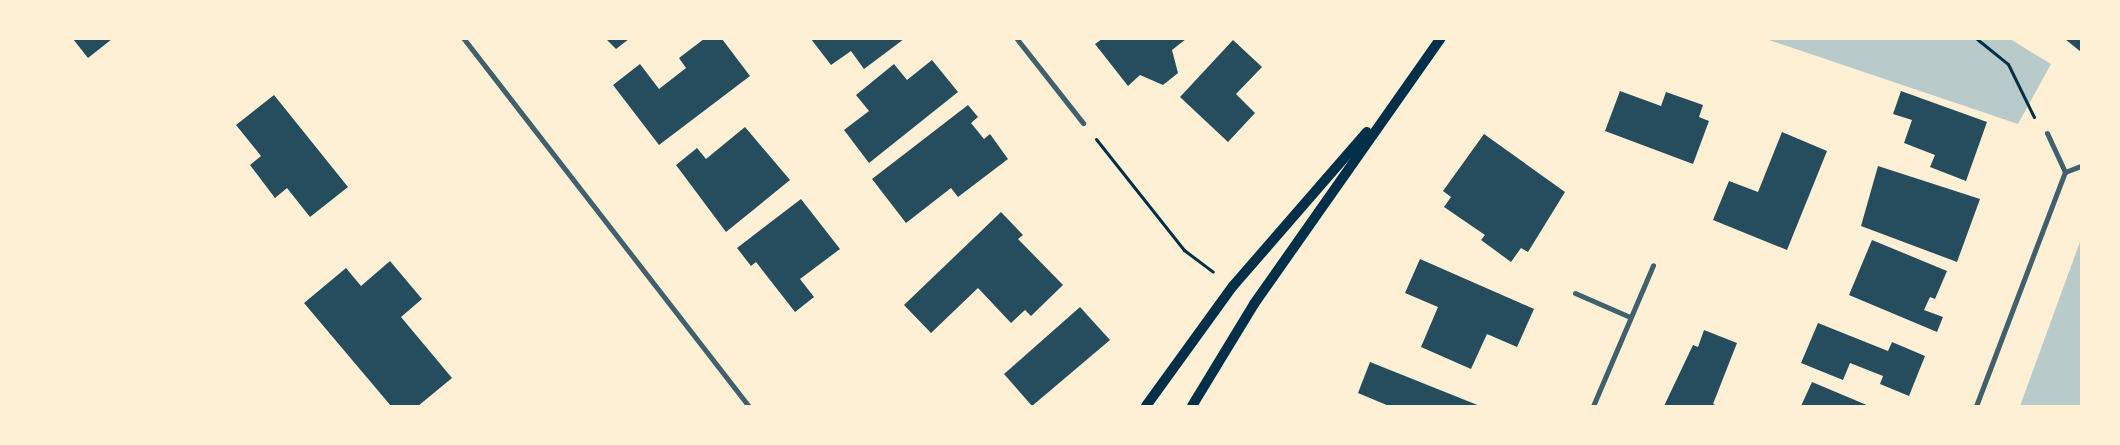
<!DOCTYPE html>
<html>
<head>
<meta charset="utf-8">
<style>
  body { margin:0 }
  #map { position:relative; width:2120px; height:445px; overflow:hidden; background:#fdf0d5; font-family:Ubuntu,sans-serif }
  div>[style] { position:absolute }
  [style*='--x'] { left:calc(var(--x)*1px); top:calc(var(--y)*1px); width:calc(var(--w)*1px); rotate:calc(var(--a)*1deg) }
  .green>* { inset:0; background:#b9caca }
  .building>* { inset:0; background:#264d5e }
  .path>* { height:3px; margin:-1.5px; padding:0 1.5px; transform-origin:1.5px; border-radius:1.5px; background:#003049 }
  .minor>* { height:5px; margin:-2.5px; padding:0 2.5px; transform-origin:2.5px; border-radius:2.5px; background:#3f606c }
  .secondary>* { height:10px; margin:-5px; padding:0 5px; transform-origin:5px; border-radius:5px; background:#003049 }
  span { translate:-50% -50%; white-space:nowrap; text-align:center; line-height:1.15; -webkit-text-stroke:4px #fdf0d5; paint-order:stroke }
  .frame { position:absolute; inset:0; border:40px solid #fdf0d5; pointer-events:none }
</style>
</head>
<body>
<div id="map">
  <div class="green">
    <i style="clip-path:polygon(1766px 39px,2010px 39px,2051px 64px,2018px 124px)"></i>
    <i style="clip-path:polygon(2081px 239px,2081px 406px,2020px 406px)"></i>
  </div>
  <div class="building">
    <i style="clip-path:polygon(73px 39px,112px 39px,88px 58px)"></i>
    <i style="clip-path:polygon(606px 39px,629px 39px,616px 49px)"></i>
    <i style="clip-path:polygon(704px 39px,722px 39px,750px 76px,659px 145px,613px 85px,640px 64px,659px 89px,686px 68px,679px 58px)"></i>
    <i style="clip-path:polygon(811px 39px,904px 39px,864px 69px,851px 51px,831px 65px)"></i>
    <i style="clip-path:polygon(1102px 39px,1186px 39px,1172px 50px,1178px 73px,1163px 85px,1140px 75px,1128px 86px,1095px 44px)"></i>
    <i style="clip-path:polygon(2065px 39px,2081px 39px,2081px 52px)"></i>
    <i style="clip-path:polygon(1233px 40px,1262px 67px,1236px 94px,1255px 113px,1228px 142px,1180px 97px)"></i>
    <i style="clip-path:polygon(932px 60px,958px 92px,869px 163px,844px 130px,869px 111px,856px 95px,894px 64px,907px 80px)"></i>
    <i style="clip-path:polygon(1620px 91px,1661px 106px,1666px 92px,1703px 105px,1699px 117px,1709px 121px,1693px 164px,1605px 131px)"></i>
    <i style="clip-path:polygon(1901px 91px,1987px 122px,1966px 181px,1930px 167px,1935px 155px,1904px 143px,1912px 120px,1893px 114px)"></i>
    <i style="clip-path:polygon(274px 95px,348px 187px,310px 217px,287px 188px,275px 198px,250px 165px,261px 156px,236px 125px)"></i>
    <i style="clip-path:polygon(968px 105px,978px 117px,971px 123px,984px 139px,990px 134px,1008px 159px,958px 197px,951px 188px,906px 223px,872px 179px)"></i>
    <i style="clip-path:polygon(745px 127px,790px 180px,726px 232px,676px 165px,697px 148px,706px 159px)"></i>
    <i style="clip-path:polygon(1782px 132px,1827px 151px,1787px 250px,1713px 220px,1729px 181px,1758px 192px)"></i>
    <i style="clip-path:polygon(1484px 134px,1565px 192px,1528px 252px,1521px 248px,1511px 262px,1481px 240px,1485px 235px,1444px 207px,1451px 197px,1443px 191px)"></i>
    <i style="clip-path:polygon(1878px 166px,1980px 199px,1957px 262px,1861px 226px)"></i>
    <i style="clip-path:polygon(801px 199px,840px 249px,800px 279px,814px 297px,795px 312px,756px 262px,751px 266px,737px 248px)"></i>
    <i style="clip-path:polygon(1001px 212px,1023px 235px,1018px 239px,1063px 285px,1031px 316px,1025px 310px,1011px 323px,978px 288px,931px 333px,904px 305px)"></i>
    <i style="clip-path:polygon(1872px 240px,1947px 271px,1935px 299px,1930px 297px,1924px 310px,1943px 317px,1937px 332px,1849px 295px)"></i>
    <i style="clip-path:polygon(1420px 259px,1534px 309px,1517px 347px,1487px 334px,1471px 369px,1421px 347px,1438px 307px,1405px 293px)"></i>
    <i style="clip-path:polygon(390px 261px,422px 299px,401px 317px,452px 378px,418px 406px,391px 406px,304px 303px,346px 268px,361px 286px)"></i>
    <i style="clip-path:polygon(1080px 307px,1110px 340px,1032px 406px,1004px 374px)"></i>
    <i style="clip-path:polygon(1818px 323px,1888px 351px,1892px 342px,1925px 356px,1909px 396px,1880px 384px,1883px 376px,1850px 363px,1843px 380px,1801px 363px)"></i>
    <i style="clip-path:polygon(1704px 330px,1737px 343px,1713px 404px,1718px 406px,1664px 406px,1693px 345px,1698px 347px)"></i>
    <i style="clip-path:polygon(1370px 362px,1480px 406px,1389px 406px,1358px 393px)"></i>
    <i style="clip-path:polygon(1812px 382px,1869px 406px,1801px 406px)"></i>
  </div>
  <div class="path">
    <i style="--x:1977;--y:39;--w:40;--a:39"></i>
    <i style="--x:2008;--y:64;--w:59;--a:63.9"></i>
    <i style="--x:1096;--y:139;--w:142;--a:51.6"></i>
    <i style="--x:1184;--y:250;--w:36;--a:37"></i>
  </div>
  <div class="minor">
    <i style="--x:464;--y:39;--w:465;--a:52.2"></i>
    <i style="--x:1017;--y:39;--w:107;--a:51.8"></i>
    <i style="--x:2047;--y:133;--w:43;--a:65.2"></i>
    <i style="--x:2065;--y:172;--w:17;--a:-21"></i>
    <i style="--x:1575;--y:293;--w:60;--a:23.6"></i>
    <i style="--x:1593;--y:406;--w:153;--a:-66.9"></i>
    <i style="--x:1976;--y:406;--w:250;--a:-69.2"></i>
  </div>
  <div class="secondary">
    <i style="--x:1146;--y:406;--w:148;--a:-54.1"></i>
    <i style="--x:1233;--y:286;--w:204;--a:-49"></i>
    <i style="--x:1192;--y:406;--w:119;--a:-58.7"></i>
    <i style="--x:1254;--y:304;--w:324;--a:-54.9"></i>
  </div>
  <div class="frame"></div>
</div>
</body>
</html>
